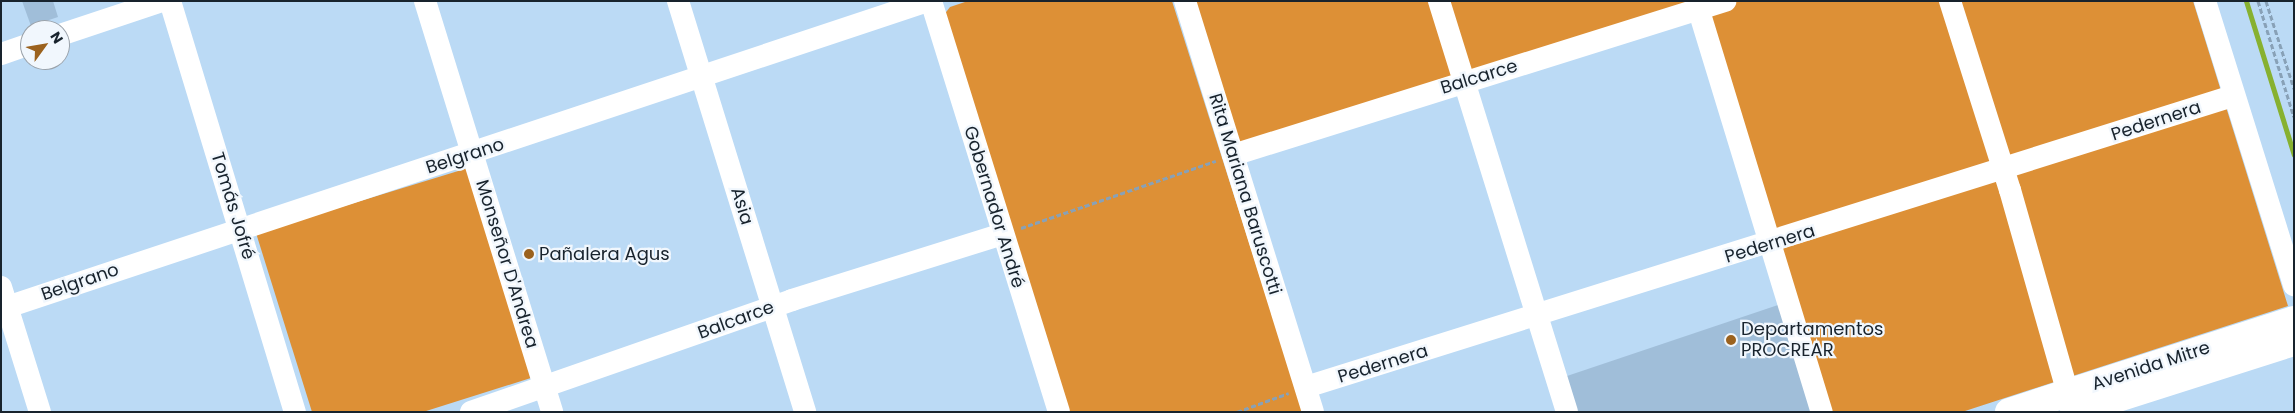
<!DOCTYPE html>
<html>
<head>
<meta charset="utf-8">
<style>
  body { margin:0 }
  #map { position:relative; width:2295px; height:413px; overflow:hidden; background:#bbdaf5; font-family:Poppins,sans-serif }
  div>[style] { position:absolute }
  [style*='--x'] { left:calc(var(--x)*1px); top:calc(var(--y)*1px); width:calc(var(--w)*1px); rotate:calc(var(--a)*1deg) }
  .green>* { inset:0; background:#dd9036 }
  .stream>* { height:5px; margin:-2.5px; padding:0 2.5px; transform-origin:2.5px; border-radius:2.5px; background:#87b130 }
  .building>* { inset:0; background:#a0bed9 }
  .path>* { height:3px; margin-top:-1.5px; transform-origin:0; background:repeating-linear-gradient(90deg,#88a1b7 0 5px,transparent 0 7.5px) }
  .minor>* { height:22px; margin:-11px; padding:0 11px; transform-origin:11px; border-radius:11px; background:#fff }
  .major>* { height:28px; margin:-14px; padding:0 14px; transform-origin:14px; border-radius:14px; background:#fff }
  .dots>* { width:14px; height:14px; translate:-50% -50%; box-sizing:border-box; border:2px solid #f1f7fd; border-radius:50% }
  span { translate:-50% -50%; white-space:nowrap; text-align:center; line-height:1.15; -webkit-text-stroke:4.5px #f1f7fd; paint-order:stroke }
  .street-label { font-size:18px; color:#18232d }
  .poi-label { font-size:18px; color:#18232d }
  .left { translate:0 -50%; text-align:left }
  .frame { position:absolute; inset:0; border:2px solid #18232d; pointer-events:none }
  .north { position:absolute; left:20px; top:20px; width:50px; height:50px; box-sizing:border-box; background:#f1f7fd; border:1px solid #9aa2aa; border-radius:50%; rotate:58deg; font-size:14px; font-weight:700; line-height:20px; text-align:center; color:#18232d }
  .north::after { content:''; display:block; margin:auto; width:18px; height:22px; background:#9b621e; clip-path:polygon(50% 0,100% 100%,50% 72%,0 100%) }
</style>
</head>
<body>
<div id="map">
  <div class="green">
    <i style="clip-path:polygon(968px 1px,1172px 1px,1303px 412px,1068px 412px,943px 16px,950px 7px)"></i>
    <i style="clip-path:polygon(1185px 1px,2193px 1px,2288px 306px,1962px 412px,1822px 412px,1698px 10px,1233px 155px)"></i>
    <i style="clip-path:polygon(468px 168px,534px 377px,423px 412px,312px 412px,256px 233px)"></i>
  </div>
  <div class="stream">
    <i style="--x:2246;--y:1;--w:161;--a:72.7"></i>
  </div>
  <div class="building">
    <i style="clip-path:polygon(22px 1px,53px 1px,58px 17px,31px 26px)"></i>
    <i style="clip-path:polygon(1778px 305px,1812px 412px,1577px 412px,1567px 376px)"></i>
  </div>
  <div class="path">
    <i style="--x:2258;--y:1;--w:121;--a:72.8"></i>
    <i style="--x:2266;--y:1;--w:92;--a:72.3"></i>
    <i style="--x:1021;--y:228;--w:206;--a:-19"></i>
    <i style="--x:1237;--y:412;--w:55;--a:-20.1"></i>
  </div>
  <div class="minor">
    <i style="--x:170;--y:1;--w:430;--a:73.1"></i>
    <i style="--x:425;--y:1;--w:430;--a:72.8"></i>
    <i style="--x:678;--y:1;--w:430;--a:72.8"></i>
    <i style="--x:931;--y:1;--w:430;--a:72.7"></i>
    <i style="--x:1185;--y:1;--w:430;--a:72.7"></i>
    <i style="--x:1439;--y:1;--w:430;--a:72.7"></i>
    <i style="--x:1696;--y:1;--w:430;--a:73"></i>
    <i style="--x:1950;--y:1;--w:198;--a:72.4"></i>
    <i style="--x:2010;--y:190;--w:227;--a:74.1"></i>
    <i style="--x:2205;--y:1;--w:298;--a:72.6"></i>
    <i style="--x:60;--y:35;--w:108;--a:-18.4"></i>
    <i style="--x:1;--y:54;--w:31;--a:-19"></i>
    <i style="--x:1233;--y:155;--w:516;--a:-17.38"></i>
    <i style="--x:1;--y:287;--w:131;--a:72.7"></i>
    <i style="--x:1;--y:309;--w:977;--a:-18.38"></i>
    <i style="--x:1306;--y:387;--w:972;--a:-17.43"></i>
    <i style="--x:471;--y:412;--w:340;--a:-19.2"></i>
    <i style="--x:792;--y:300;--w:220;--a:-17.4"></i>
  </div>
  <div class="major">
    <i style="--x:2009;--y:412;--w:299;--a:-17.9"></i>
    <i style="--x:2074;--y:412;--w:231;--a:-17.7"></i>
  </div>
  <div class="dots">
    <i style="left:529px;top:254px;background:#9b621e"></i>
    <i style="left:1731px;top:340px;background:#9b621e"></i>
  </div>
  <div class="street-label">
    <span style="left:1479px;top:77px;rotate:-17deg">Balcarce</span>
    <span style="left:2156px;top:121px;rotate:-18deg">Pedernera</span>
    <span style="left:465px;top:156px;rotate:-18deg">Belgrano</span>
    <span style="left:1245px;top:194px;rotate:73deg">Rita Mariana Baruscotti</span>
    <span style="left:233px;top:206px;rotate:73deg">Tomás Jofré</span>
    <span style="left:742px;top:206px;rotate:73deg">Asia</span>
    <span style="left:994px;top:207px;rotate:73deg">Gobernador André</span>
    <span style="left:1770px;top:244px;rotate:-17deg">Pedernera</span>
    <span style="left:507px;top:264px;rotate:73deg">Monseñor D'Andrea</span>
    <span style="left:80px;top:282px;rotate:-19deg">Belgrano</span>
    <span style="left:736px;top:320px;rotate:-20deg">Balcarce</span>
    <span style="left:1383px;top:364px;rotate:-17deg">Pedernera</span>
    <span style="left:2151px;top:366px;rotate:-18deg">Avenida Mitre</span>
  </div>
  <div class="poi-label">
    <span class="left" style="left:539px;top:254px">Pañalera Agus</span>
    <span class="left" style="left:1741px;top:340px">Departamentos<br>PROCREAR</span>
  </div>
  <div class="frame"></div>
  <div class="north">N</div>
</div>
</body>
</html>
